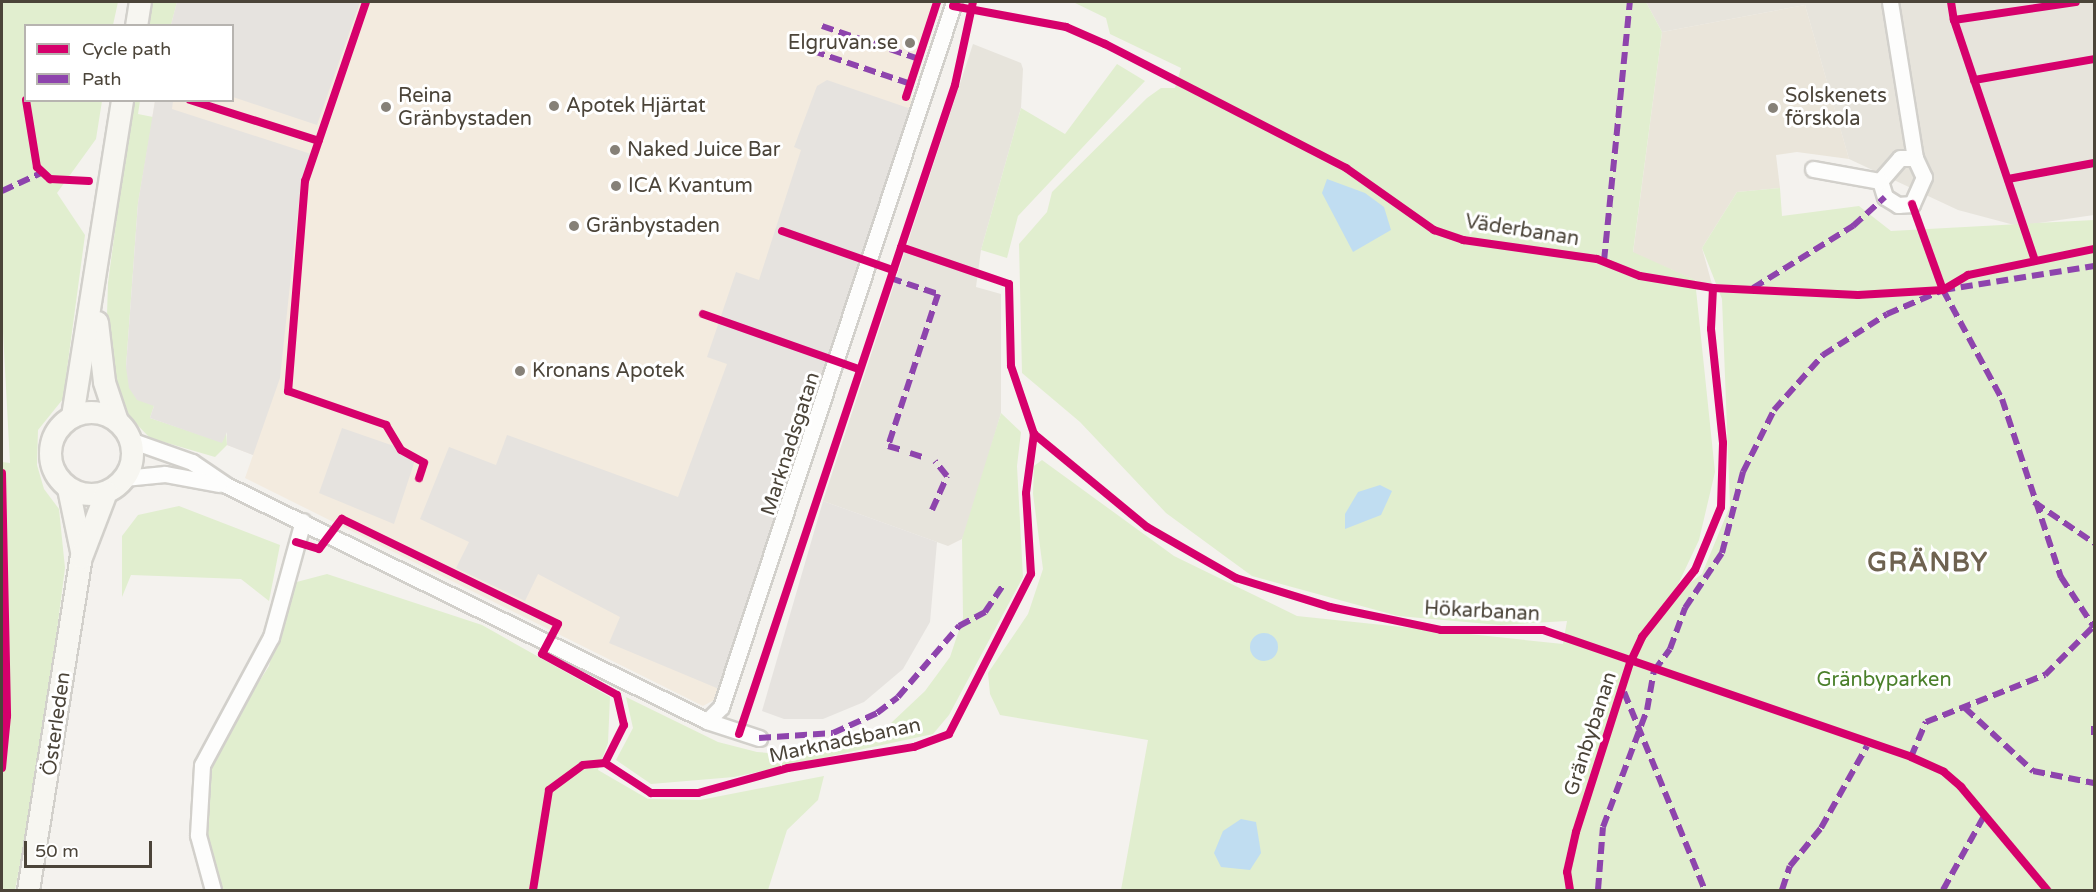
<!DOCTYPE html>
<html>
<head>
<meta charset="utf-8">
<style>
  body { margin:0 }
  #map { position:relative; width:2096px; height:892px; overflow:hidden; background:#f4f2ee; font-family:"Varela Round",sans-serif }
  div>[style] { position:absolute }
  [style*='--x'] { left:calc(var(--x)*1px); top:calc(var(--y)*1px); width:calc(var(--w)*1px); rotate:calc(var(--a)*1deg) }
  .residential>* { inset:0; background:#e7e4dc }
  .commercial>* { inset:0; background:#f3ebdf }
  .education>* { inset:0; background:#eae5da }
  .green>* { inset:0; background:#e1eecf }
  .parking>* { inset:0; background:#e6e3df }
  .water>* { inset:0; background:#c0ddf1 }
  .round { border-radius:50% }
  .roads { filter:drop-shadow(2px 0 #d2d0cb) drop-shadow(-2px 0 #d2d0cb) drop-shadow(0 2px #d2d0cb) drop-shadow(0 -2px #d2d0cb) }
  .street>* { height:15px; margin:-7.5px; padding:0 7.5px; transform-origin:7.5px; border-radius:7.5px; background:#fdfdfc }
  .secondary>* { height:21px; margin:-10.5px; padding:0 10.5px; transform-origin:10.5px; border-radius:10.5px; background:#f7f6f1 }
  .secondary>.ring { margin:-10.5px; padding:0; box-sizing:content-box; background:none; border:21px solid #f7f6f1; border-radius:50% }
  .quiet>* { height:6px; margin-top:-3px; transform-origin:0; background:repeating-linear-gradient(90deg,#8e44ad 0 12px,transparent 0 18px) }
  .cycleway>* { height:8px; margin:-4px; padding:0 4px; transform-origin:4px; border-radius:4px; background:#d6006c }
  .dots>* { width:16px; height:16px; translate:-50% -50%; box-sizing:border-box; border:3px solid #fff; border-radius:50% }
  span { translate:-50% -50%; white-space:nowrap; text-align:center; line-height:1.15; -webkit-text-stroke:6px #fff; paint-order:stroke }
  .poi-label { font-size:20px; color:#4b4439 }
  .right { translate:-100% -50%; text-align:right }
  .left { translate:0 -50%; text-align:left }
  .street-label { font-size:20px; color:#4b4439 }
  .park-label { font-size:20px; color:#4a7f2a }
  .district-label { font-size:26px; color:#6e6250; font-weight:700; letter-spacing:1.5px }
  .frame { position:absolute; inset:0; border:3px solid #4b4439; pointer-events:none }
  .legend { position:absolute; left:24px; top:24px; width:210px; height:78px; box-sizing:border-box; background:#fff; border:2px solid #b7b4b0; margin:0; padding:8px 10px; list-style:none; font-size:18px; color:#4b4439 }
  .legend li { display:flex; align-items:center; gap:12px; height:30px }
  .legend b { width:30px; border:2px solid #b7b4b0 }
  .scale { position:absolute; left:24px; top:841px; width:128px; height:27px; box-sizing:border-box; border:3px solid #4b4439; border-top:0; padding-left:8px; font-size:18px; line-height:21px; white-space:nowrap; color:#4b4439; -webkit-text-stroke:4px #fff; paint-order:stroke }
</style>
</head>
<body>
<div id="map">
  <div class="residential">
    <i style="clip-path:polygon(1646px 2px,2094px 2px,2094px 215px,2018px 226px,1958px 210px,1849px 159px,1805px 5px,1662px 32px)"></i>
    <i style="clip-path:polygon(973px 44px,1021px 63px,1023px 69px,1021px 108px,981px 250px,976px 287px,1001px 294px,1001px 413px,968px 526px,962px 539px,948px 546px,823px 501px)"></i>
  </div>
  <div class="commercial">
    <i style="clip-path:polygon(177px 2px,937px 2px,912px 79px,911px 109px,716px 699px,703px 706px,245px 478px,253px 455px,227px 445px,230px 436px,138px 203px,155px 101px,232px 100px,232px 26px,171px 25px)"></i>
  </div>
  <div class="education">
    <i style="clip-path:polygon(1805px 5px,1849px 159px,1797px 152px,1776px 155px,1780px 188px,1737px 192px,1702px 248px,1713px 288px,1633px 253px,1662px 32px)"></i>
  </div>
  <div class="green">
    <i style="clip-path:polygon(2px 2px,118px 2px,113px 25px,26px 26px,26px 100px,102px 101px,96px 139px,57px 193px,85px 235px,63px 399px,38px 430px,37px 465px,44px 489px,59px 509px,65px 568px,40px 762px,15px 890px,2px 890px,2px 462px,10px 463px,2px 313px)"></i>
    <i style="clip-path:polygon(149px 2px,177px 2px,171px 25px,145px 26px)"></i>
    <i style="clip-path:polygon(1073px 2px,1646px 2px,1662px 32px,1633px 252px,1695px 280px,1715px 472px,1699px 540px,1673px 595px,1702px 574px,1730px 506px,1722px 299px,1702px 248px,1737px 192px,1780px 188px,1782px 216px,1859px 206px,1891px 231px,2094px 220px,2094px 890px,1121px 890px,1148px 740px,1000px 715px,990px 694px,988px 673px,1028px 614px,1043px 569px,1033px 494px,1034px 466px,1042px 460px,1174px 556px,1297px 616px,1563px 644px,1567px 621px,1500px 625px,1398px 616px,1252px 576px,1166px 513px,1080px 422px,1022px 373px,1019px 244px,1047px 212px,1052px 192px,1147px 98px,1161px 88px,1175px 88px,1181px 68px,1110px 34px,1106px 18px)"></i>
    <i style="clip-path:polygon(1117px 64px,1145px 81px,1018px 216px,1007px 258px,981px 250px,1021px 108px,1065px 134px)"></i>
    <i style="clip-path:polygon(132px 101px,140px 101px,138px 114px,153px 117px,138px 203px,126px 367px,154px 406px,150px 418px,222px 442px,226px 431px,227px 445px,215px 457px,150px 438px,119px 406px,106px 346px,108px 283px)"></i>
    <i style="clip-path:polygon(1001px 413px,1021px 432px,1017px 466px,1023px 577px,949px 715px,933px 734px,734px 777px,651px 784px,616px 760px,633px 728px,626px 697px,718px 742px,757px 752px,797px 755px,848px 747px,890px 724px,925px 691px,950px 657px,963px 618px,962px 539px)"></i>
    <i style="clip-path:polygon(179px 506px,280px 545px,269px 601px,241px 579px,131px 575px,122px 597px,122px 536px,138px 515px)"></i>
    <i style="clip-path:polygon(327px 574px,482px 625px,610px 697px,608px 743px,598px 770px,648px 799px,700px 800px,824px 776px,818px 800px,787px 830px,768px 890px,218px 890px,201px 822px,205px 780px,218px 746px,269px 666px,289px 584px)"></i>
  </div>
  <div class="parking">
    <i style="clip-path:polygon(177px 2px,360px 2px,317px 125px,233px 97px,232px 26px,171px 25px)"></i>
    <i style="clip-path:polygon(827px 80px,911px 109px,719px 689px,609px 643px,620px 617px,538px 574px,525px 601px,456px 568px,469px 542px,420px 519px,449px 447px,496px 465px,507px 435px,678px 497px,727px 364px,707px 357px,736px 272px,759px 280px,801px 150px,794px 147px,817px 86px)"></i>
    <i style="clip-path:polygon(155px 101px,173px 101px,172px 109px,311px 154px,301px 182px,280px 378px,253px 455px,227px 445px,227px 432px,222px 443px,150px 418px,154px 406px,137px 400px,129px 388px,126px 367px,138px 203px)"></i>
    <i style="clip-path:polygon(342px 428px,417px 454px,394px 524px,319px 493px)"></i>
    <i style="clip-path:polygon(823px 501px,937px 542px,930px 622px,903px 669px,864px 702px,823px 719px,784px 719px,762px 711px)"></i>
  </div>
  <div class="water">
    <i style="clip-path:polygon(1327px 179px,1365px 193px,1384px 207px,1391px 230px,1353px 252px,1322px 193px)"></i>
    <i style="clip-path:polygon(1380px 485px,1392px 491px,1381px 515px,1345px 529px,1345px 514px,1358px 492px)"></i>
    <i class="round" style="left:1250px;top:633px;width:28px;height:28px"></i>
    <i style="clip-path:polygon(1241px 819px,1256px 822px,1261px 853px,1250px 870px,1221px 867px,1214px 853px,1223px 831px)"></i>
  </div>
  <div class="roads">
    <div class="street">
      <i style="--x:1890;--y:2;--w:158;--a:80.9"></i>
      <i style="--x:1915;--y:158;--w:21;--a:65"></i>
      <i style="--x:1924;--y:177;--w:30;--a:114"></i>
      <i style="--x:1912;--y:204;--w:14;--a:176"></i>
      <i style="--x:1898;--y:205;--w:15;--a:-148"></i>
      <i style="--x:1885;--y:197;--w:17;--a:-107"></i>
      <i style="--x:1880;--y:181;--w:30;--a:-49"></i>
      <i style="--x:1900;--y:158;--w:15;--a:0"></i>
      <i style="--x:1813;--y:169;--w:68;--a:10.2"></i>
      <i style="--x:130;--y:440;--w:66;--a:19.5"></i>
      <i style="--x:192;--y:462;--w:41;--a:34.1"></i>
      <i style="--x:226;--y:485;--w:536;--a:26.13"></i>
      <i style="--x:707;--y:721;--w:55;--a:18.1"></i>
      <i style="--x:124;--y:478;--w:41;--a:-5.6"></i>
      <i style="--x:165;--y:474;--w:55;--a:10.5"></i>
      <i style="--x:707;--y:721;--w:20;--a:-45"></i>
      <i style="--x:721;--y:707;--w:743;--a:-71.71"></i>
      <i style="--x:213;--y:890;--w:57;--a:-105.3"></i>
      <i style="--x:198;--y:835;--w:70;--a:-86.7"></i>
      <i style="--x:202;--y:765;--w:145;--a:-61.7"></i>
      <i style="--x:271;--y:637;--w:120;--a:-74.6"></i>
    </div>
    <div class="secondary">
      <i style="--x:136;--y:26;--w:24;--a:-81"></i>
      <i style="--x:97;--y:322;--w:60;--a:83.3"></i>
      <i style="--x:104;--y:382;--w:41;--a:71.6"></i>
      <i class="ring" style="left:50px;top:412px;width:61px;height:61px"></i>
      <i style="--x:72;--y:416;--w:320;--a:-81"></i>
      <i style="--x:68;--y:488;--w:64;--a:78.3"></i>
      <i style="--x:28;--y:890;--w:337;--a:-81"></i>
      <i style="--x:81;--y:557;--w:70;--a:-69"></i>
    </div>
  </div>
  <div class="quiet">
    <i style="--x:822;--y:26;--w:102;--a:18.8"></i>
    <i style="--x:813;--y:51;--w:103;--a:18.6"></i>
    <i style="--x:2;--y:191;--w:43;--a:-24.8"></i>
    <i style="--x:1604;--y:261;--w:260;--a:-84.3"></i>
    <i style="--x:890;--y:278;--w:51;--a:18.4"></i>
    <i style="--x:938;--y:294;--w:160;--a:108.2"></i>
    <i style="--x:888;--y:446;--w:15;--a:16"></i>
    <i style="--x:1753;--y:288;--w:118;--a:-31.8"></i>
    <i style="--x:1853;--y:226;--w:43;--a:-42.2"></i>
    <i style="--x:1943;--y:290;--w:124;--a:61.6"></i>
    <i style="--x:2002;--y:399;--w:188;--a:71.7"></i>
    <i style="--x:2061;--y:577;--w:60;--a:56.6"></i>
    <i style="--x:910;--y:453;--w:16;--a:18"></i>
    <i style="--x:2034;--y:502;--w:73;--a:34.3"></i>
    <i style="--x:932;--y:510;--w:37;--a:-66"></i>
    <i style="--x:947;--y:476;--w:19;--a:-129"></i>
    <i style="--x:1624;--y:692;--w:214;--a:67.8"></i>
    <i style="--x:1965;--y:708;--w:93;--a:42.8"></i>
    <i style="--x:2033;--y:771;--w:62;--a:11.1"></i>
    <i style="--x:2094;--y:726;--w:9;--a:90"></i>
    <i style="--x:759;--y:738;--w:74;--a:-3.9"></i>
    <i style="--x:833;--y:733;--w:48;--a:-24.4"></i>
    <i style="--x:877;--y:713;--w:26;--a:-37"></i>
    <i style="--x:898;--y:697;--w:94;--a:-49.3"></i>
    <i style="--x:959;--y:626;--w:30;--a:-28"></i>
    <i style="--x:985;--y:612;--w:34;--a:-56"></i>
    <i style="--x:1911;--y:757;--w:38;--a:-67"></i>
    <i style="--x:1926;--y:722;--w:128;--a:-21.6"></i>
    <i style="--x:2045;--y:675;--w:69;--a:-45"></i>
    <i style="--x:1598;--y:890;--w:63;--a:-85.5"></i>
    <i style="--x:1603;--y:827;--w:125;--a:-69.4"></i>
    <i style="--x:1647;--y:710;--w:40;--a:-80"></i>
    <i style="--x:1654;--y:671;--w:27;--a:-54"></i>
    <i style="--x:1670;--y:649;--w:44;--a:-69.9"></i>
    <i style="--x:1685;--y:608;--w:66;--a:-56.1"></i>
    <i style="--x:1722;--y:553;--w:84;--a:-75.5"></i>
    <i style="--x:1743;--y:472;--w:69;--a:-63.4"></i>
    <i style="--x:1774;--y:410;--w:74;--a:-48.3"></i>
    <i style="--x:1823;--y:355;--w:76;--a:-32.6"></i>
    <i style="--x:1887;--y:314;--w:61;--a:-23.2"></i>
    <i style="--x:1943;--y:290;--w:153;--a:-9"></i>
    <i style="--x:1782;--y:890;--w:25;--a:-72"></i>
    <i style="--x:1790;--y:866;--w:49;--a:-50.8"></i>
    <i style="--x:1821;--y:828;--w:94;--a:-60.7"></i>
    <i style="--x:1943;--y:890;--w:85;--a:-61"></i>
  </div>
  <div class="cycleway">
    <i style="--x:366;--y:2;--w:189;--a:108.8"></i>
    <i style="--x:305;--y:181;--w:211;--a:94.6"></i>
    <i style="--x:288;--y:391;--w:104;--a:19.1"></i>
    <i style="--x:386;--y:425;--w:29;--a:59"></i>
    <i style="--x:401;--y:450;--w:26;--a:29"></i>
    <i style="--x:424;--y:463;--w:16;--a:108"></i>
    <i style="--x:1951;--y:2;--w:18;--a:81"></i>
    <i style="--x:1954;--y:20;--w:123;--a:-8.4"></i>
    <i style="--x:953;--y:6;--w:115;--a:10.5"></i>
    <i style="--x:1066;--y:27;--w:43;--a:23.6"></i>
    <i style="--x:1105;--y:44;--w:271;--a:27.2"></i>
    <i style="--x:1346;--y:168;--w:108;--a:35.2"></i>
    <i style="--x:1434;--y:230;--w:31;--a:19"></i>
    <i style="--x:1463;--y:240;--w:135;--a:8.1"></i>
    <i style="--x:1597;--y:259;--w:46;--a:21.6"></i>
    <i style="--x:1640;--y:276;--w:74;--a:9.3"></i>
    <i style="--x:1713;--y:288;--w:145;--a:2.8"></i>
    <i style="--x:1858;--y:295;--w:85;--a:-3.4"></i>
    <i style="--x:1943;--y:290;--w:29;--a:-31"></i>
    <i style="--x:1968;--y:275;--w:129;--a:-11.7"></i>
    <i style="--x:1954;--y:20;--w:254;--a:71.4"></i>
    <i style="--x:1974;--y:80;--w:122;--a:-9.9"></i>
    <i style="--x:906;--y:97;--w:100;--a:-71.9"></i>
    <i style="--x:26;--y:100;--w:68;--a:80.7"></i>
    <i style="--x:37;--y:167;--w:18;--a:43"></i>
    <i style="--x:50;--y:179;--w:39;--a:3"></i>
    <i style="--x:190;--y:100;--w:135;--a:17.6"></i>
    <i style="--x:2008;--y:179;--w:87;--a:-10.5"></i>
    <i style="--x:1912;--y:204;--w:91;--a:70.2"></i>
    <i style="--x:782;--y:231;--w:118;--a:19.4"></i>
    <i style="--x:901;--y:247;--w:114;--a:18.9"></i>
    <i style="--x:1009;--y:284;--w:82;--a:88.6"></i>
    <i style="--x:1011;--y:366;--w:72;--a:71.3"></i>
    <i style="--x:1034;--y:434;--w:146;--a:39.5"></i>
    <i style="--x:1147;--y:527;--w:103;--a:29.8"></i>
    <i style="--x:1236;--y:578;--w:98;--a:17.1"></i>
    <i style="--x:1330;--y:607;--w:113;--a:11.7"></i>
    <i style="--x:1441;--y:630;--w:102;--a:0"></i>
    <i style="--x:1543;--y:630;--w:389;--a:19"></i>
    <i style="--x:1911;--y:757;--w:36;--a:24"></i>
    <i style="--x:1944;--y:772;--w:23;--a:41"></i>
    <i style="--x:1961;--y:787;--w:134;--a:50.1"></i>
    <i style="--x:703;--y:314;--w:164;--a:19.5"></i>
    <i style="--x:2;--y:473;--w:243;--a:88.8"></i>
    <i style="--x:7;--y:716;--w:52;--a:95.5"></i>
    <i style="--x:296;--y:542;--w:24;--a:17"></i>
    <i style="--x:319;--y:549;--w:38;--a:-53"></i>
    <i style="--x:342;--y:519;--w:240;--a:25.9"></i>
    <i style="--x:558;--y:624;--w:34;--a:118"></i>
    <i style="--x:542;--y:654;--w:85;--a:28.7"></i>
    <i style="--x:617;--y:695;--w:31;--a:77"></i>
    <i style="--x:624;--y:725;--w:42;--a:116.6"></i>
    <i style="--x:739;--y:734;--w:684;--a:-71.59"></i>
    <i style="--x:955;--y:85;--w:85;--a:-77.8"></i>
    <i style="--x:533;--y:890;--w:101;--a:-80.9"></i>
    <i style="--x:549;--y:790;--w:42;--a:-36.3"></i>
    <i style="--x:583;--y:765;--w:22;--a:-5"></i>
    <i style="--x:605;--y:763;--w:55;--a:33.1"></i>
    <i style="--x:651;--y:793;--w:47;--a:0"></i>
    <i style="--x:698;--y:793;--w:93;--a:-15.5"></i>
    <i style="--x:788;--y:768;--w:128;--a:-9.5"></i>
    <i style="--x:914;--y:747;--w:37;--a:-20"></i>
    <i style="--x:949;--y:734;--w:180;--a:-62.9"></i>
    <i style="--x:1031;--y:574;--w:81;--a:-93.5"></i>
    <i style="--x:1026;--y:493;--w:60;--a:-82.3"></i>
    <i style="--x:1570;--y:890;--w:18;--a:-99"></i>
    <i style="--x:1567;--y:872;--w:41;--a:-77.3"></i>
    <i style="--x:1576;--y:832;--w:177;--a:-72.3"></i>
    <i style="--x:1630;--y:663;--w:29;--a:-65"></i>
    <i style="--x:1642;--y:637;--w:85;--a:-51.7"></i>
    <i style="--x:1695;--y:570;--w:68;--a:-67.6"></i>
    <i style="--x:1721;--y:507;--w:64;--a:-88.2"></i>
    <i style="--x:1723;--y:443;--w:115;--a:-96"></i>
    <i style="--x:1711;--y:329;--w:41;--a:-87.2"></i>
  </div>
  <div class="dots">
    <i style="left:910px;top:43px;background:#868178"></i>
    <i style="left:554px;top:106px;background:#868178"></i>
    <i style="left:386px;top:107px;background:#868178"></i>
    <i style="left:1773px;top:108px;background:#868178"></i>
    <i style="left:615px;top:150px;background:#868178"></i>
    <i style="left:616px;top:186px;background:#868178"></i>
    <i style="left:574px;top:226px;background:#868178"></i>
    <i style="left:520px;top:371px;background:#868178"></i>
  </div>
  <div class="poi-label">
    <span class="right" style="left:898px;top:43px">Elgruvan.se</span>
    <span class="left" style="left:398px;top:108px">Reina<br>Gränbystaden</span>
    <span class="left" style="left:1785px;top:108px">Solskenets<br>förskola</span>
    <span class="left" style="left:566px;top:106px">Apotek Hjärtat</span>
    <span class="left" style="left:627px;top:150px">Naked Juice Bar</span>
    <span class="left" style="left:628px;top:186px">ICA Kvantum</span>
    <span class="left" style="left:586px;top:226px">Gränbystaden</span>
    <span class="left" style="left:532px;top:371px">Kronans Apotek</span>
  </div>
  <div class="street-label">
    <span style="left:1522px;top:231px;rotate:9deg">Väderbanan</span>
    <span style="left:791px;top:444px;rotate:-72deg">Marknadsgatan</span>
    <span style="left:1482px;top:612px;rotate:3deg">Hökarbanan</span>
    <span style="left:57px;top:724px;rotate:-82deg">Österleden</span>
    <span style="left:1591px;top:734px;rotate:-72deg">Gränbybanan</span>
    <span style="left:845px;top:741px;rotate:-12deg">Marknadsbanan</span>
  </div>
  <div class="park-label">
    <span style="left:1884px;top:680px">Gränbyparken</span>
  </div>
  <div class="district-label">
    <span style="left:1928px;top:563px">GRÄNBY</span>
  </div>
  <div class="frame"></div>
  <ul class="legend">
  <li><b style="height:8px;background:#d6006c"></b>Cycle path</li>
  <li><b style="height:8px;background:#8e44ad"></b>Path</li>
  </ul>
  <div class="scale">50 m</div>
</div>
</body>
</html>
